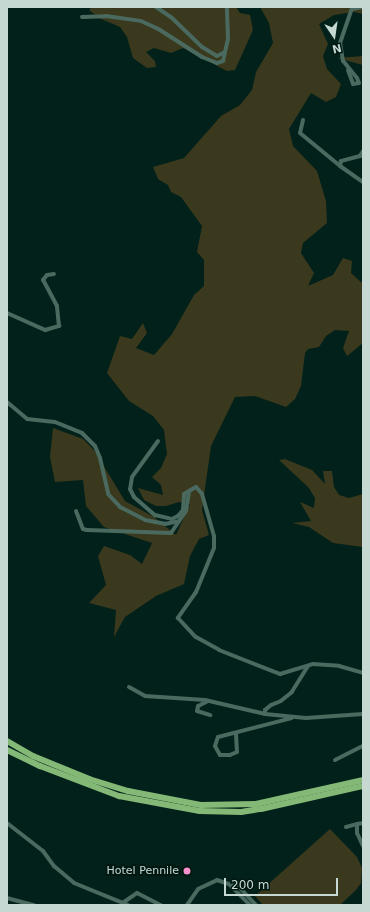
<!DOCTYPE html>
<html>
<head>
<meta charset="utf-8">
<style>
  body { margin:0 }
  #map { position:relative; width:370px; height:912px; overflow:hidden; background:#02211a; font-family:"DejaVu Sans",sans-serif }
  div>[style] { position:absolute }
  [style*='--x'] { left:calc(var(--x)*1px); top:calc(var(--y)*1px); width:calc(var(--w)*1px); rotate:calc(var(--a)*1deg) }
  .green>* { inset:0; background:#3a391d }
  .minor>* { height:4px; margin:-2px; padding:0 2px; transform-origin:2px; border-radius:2px; background:#4a6a60 }
  .highway>* { height:6px; margin:-3px; padding:0 3px; transform-origin:3px; border-radius:3px; background:#83b876 }
  .dots>* { width:11px; height:11px; translate:-50% -50%; box-sizing:border-box; border:2px solid #001811; border-radius:50% }
  span { translate:-50% -50%; white-space:nowrap; text-align:center; line-height:1.15; -webkit-text-stroke:4px #001811; paint-order:stroke }
  .poi-label { font-size:11px; color:#c6d8d2 }
  .right { translate:-100% -50%; text-align:right }
  .frame { position:absolute; inset:0; border:8px solid #c6d8d2; pointer-events:none }
  .north { position:absolute; left:314px; top:16px; width:40px; height:40px; -webkit-text-stroke:3px #001811; paint-order:stroke; rotate:167deg; font-size:11px; font-weight:700; line-height:16px; text-align:center; color:#c6d8d2 }
  .north::after { content:''; display:block; margin:auto; width:14px; height:18px; background:#c6d8d2; clip-path:polygon(50% 0,100% 100%,50% 72%,0 100%) }
  .scale { position:absolute; left:224px; top:878px; width:114px; height:18px; box-sizing:border-box; border:2px solid #c6d8d2; border-top:0; padding-left:5px; font-size:12px; line-height:14px; white-space:nowrap; color:#c6d8d2; -webkit-text-stroke:3px #001811; paint-order:stroke }
</style>
</head>
<body>
<div id="map">
  <div class="green">
    <i style="clip-path:polygon(92px 7px,236px 7px,240px 13px,250px 15px,253px 30px,235px 70px,227px 71px,183px 48px,171px 53px,154px 48px,146px 52px,155px 61px,156px 67px,147px 68px,133px 58px,127px 37px,120px 27px,99px 18px,89px 10px)"></i>
    <i style="clip-path:polygon(260px 7px,363px 7px,363px 14px,354px 12px,334px 15px,319px 24px,328px 44px,323px 56px,327px 69px,341px 84px,336px 97px,326px 102px,311px 93px,289px 129px,293px 146px,317px 171px,326px 201px,327px 223px,303px 243px,301px 253px,314px 273px,308px 286px,333px 275px,343px 258px,352px 261px,351px 273px,363px 284px,363px 343px,347px 356px,343px 348px,349px 331px,335px 330px,326px 336px,319px 347px,308px 349px,305px 353px,301px 386px,295px 399px,286px 407px,255px 396px,235px 397px,211px 446px,202px 510px,209px 535px,199px 539px,190px 556px,184px 584px,156px 596px,125px 617px,114px 637px,116px 610px,89px 603px,106px 585px,98px 556px,104px 546px,130px 555px,142px 564px,152px 543px,104px 527px,86px 506px,83px 480px,55px 482px,50px 457px,53px 428px,83px 439px,94px 450px,125px 501px,154px 517px,176px 535px,190px 504px,179px 502px,166px 506px,156px 506px,144px 500px,138px 488px,163px 495px,161px 485px,152px 477px,161px 468px,167px 454px,164px 430px,153px 416px,129px 401px,107px 373px,120px 336px,132px 339px,143px 323px,147px 333px,136px 348px,154px 355px,172px 334px,194px 295px,204px 286px,204px 260px,197px 252px,202px 226px,181px 197px,171px 192px,168px 185px,158px 179px,153px 167px,184px 158px,221px 116px,240px 105px,252px 90px,256px 72px,273px 43px,269px 23px)"></i>
    <i style="clip-path:polygon(363px 56px,363px 65px,337px 58px)"></i>
    <i style="clip-path:polygon(285px 459px,312px 470px,325px 484px,323px 471px,332px 471px,334px 487px,339px 495px,349px 498px,363px 494px,363px 547px,333px 543px,309px 527px,292px 523px,311px 521px,300px 502px,314px 508px,315px 498px,309px 488px,279px 460px)"></i>
    <i style="clip-path:polygon(330px 829px,357px 857px,362px 868px,361px 883px,356px 890px,340px 905px,263px 905px,255px 896px)"></i>
  </div>
  <div class="minor">
    <i style="--x:156;--y:7;--w:18;--a:34"></i>
    <i style="--x:171;--y:17;--w:43;--a:44.1"></i>
    <i style="--x:202;--y:47;--w:17;--a:31"></i>
    <i style="--x:217;--y:56;--w:9;--a:-27"></i>
    <i style="--x:225;--y:52;--w:13;--a:-77"></i>
    <i style="--x:228;--y:39;--w:32;--a:-92"></i>
    <i style="--x:82;--y:17;--w:24;--a:-2"></i>
    <i style="--x:106;--y:16;--w:35;--a:8"></i>
    <i style="--x:141;--y:21;--w:21;--a:25"></i>
    <i style="--x:160;--y:30;--w:50;--a:32.7"></i>
    <i style="--x:202;--y:57;--w:16;--a:22"></i>
    <i style="--x:217;--y:63;--w:6;--a:-18"></i>
    <i style="--x:223;--y:61;--w:9;--a:-77"></i>
    <i style="--x:348;--y:70;--w:15;--a:70"></i>
    <i style="--x:353;--y:84;--w:6;--a:-9"></i>
    <i style="--x:359;--y:83;--w:5;--a:-112"></i>
    <i style="--x:357;--y:78;--w:22;--a:-129"></i>
    <i style="--x:343;--y:61;--w:18;--a:-99"></i>
    <i style="--x:340;--y:43;--w:36;--a:-71"></i>
    <i style="--x:352;--y:9;--w:11;--a:-10"></i>
    <i style="--x:303;--y:120;--w:13;--a:103"></i>
    <i style="--x:300;--y:133;--w:52;--a:39.5"></i>
    <i style="--x:363;--y:151;--w:6;--a:121"></i>
    <i style="--x:360;--y:156;--w:20;--a:165"></i>
    <i style="--x:341;--y:161;--w:5;--a:101"></i>
    <i style="--x:340;--y:166;--w:28;--a:35"></i>
    <i style="--x:7;--y:313;--w:42;--a:24.1"></i>
    <i style="--x:45;--y:330;--w:15;--a:-16"></i>
    <i style="--x:59;--y:326;--w:20;--a:-96"></i>
    <i style="--x:57;--y:306;--w:30;--a:-118"></i>
    <i style="--x:43;--y:280;--w:6;--a:-51"></i>
    <i style="--x:47;--y:275;--w:7;--a:-8"></i>
    <i style="--x:7;--y:402;--w:26;--a:40"></i>
    <i style="--x:27;--y:419;--w:28;--a:6"></i>
    <i style="--x:55;--y:422;--w:29;--a:22"></i>
    <i style="--x:82;--y:433;--w:18;--a:45"></i>
    <i style="--x:95;--y:446;--w:13;--a:67"></i>
    <i style="--x:100;--y:458;--w:37;--a:77"></i>
    <i style="--x:108;--y:494;--w:18;--a:47"></i>
    <i style="--x:120;--y:507;--w:28;--a:27"></i>
    <i style="--x:145;--y:520;--w:20;--a:11"></i>
    <i style="--x:165;--y:524;--w:14;--a:-12"></i>
    <i style="--x:179;--y:521;--w:12;--a:-55"></i>
    <i style="--x:186;--y:511;--w:20;--a:-81"></i>
    <i style="--x:189;--y:491;--w:8;--a:-30"></i>
    <i style="--x:196;--y:487;--w:9;--a:49"></i>
    <i style="--x:202;--y:494;--w:44;--a:74.1"></i>
    <i style="--x:214;--y:536;--w:12;--a:90"></i>
    <i style="--x:214;--y:548;--w:48;--a:112.2"></i>
    <i style="--x:196;--y:592;--w:32;--a:125"></i>
    <i style="--x:178;--y:618;--w:26;--a:47"></i>
    <i style="--x:196;--y:637;--w:26;--a:29"></i>
    <i style="--x:219;--y:650;--w:66;--a:21.5"></i>
    <i style="--x:280;--y:674;--w:34;--a:-17"></i>
    <i style="--x:313;--y:664;--w:26;--a:4"></i>
    <i style="--x:339;--y:666;--w:25;--a:16"></i>
    <i style="--x:158;--y:441;--w:44;--a:125.8"></i>
    <i style="--x:132;--y:477;--w:12;--a:99"></i>
    <i style="--x:130;--y:489;--w:9;--a:63"></i>
    <i style="--x:134;--y:497;--w:28;--a:41"></i>
    <i style="--x:155;--y:515;--w:17;--a:13"></i>
    <i style="--x:172;--y:519;--w:7;--a:-27"></i>
    <i style="--x:178;--y:516;--w:8;--a:-50"></i>
    <i style="--x:183;--y:510;--w:16;--a:-86"></i>
    <i style="--x:184;--y:494;--w:6;--a:-31"></i>
    <i style="--x:76;--y:511;--w:19;--a:69"></i>
    <i style="--x:83;--y:529;--w:4;--a:14"></i>
    <i style="--x:87;--y:530;--w:84;--a:2"></i>
    <i style="--x:171;--y:533;--w:14;--a:-56"></i>
    <i style="--x:308;--y:666;--w:31;--a:122"></i>
    <i style="--x:292;--y:692;--w:14;--a:141"></i>
    <i style="--x:281;--y:701;--w:11;--a:158"></i>
    <i style="--x:271;--y:705;--w:8;--a:140"></i>
    <i style="--x:265;--y:710;--w:4;--a:90"></i>
    <i style="--x:265;--y:714;--w:41;--a:5.6"></i>
    <i style="--x:306;--y:718;--w:57;--a:-4"></i>
    <i style="--x:129;--y:687;--w:18;--a:29"></i>
    <i style="--x:145;--y:696;--w:60;--a:3.8"></i>
    <i style="--x:205;--y:700;--w:62;--a:13.1"></i>
    <i style="--x:208;--y:701;--w:11;--a:153"></i>
    <i style="--x:198;--y:706;--w:5;--a:101"></i>
    <i style="--x:197;--y:711;--w:14;--a:17"></i>
    <i style="--x:236;--y:734;--w:18;--a:87"></i>
    <i style="--x:237;--y:752;--w:8;--a:157"></i>
    <i style="--x:230;--y:755;--w:10;--a:180"></i>
    <i style="--x:220;--y:755;--w:10;--a:-119"></i>
    <i style="--x:215;--y:746;--w:9;--a:-72"></i>
    <i style="--x:218;--y:737;--w:76;--a:-14.4"></i>
    <i style="--x:335;--y:760;--w:31;--a:-27"></i>
    <i style="--x:7;--y:823;--w:46;--a:37.9"></i>
    <i style="--x:43;--y:851;--w:19;--a:54"></i>
    <i style="--x:54;--y:866;--w:26;--a:40"></i>
    <i style="--x:74;--y:883;--w:58;--a:22.2"></i>
    <i style="--x:363;--y:823;--w:6;--a:171"></i>
    <i style="--x:357;--y:824;--w:9;--a:90"></i>
    <i style="--x:357;--y:833;--w:14;--a:65"></i>
    <i style="--x:346;--y:827;--w:11;--a:-15"></i>
    <i style="--x:230;--y:885;--w:28;--a:45"></i>
    <i style="--x:7;--y:898;--w:28;--a:15"></i>
    <i style="--x:124;--y:902;--w:16;--a:-35"></i>
    <i style="--x:137;--y:893;--w:27;--a:27"></i>
    <i style="--x:187;--y:905;--w:19;--a:-55"></i>
    <i style="--x:198;--y:889;--w:21;--a:-25"></i>
    <i style="--x:217;--y:880;--w:24;--a:19"></i>
    <i style="--x:240;--y:888;--w:23;--a:47"></i>
  </div>
  <div class="highway">
    <i style="--x:7;--y:741;--w:30;--a:30"></i>
    <i style="--x:33;--y:756;--w:61;--a:22.3"></i>
    <i style="--x:89;--y:779;--w:41;--a:17.1"></i>
    <i style="--x:128;--y:791;--w:74;--a:10.9"></i>
    <i style="--x:201;--y:805;--w:55;--a:-1"></i>
    <i style="--x:256;--y:804;--w:110;--a:-12.6"></i>
    <i style="--x:7;--y:750;--w:37;--a:26"></i>
    <i style="--x:40;--y:766;--w:85;--a:20.8"></i>
    <i style="--x:119;--y:796;--w:82;--a:10.5"></i>
    <i style="--x:200;--y:811;--w:41;--a:1.4"></i>
    <i style="--x:241;--y:812;--w:20;--a:-9"></i>
    <i style="--x:261;--y:809;--w:105;--a:-12.7"></i>
  </div>
  <div class="dots">
    <i style="left:187px;top:871px;background:#f790cd"></i>
  </div>
  <div class="poi-label">
    <span class="right" style="left:179px;top:871px">Hotel Pennile</span>
  </div>
  <div class="frame"></div>
  <div class="north">N</div>
  <div class="scale">200 m</div>
</div>
</body>
</html>
